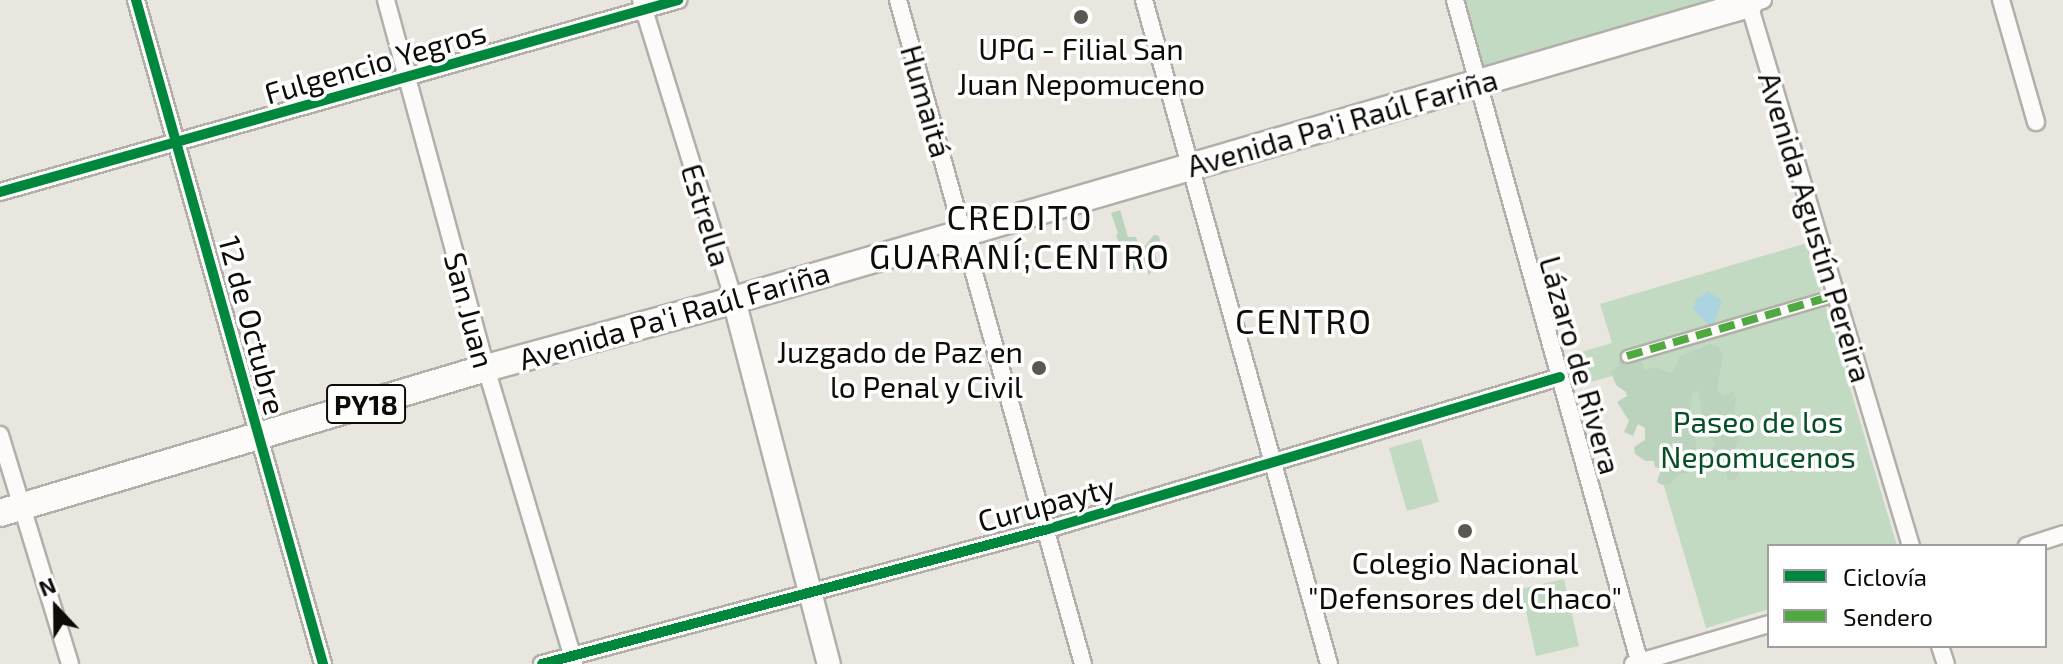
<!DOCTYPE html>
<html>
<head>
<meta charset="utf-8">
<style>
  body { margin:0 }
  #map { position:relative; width:2063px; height:664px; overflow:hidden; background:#e8e6de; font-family:"Exo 2",sans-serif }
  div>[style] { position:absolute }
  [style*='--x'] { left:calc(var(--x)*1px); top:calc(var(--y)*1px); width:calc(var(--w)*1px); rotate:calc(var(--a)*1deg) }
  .green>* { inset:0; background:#c2d9c2 }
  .forest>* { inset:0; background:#bbd3bc }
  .water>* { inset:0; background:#abd4e0 }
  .roads { filter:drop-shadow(2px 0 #b0afa9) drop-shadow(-2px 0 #b0afa9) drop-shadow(0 2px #b0afa9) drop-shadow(0 -2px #b0afa9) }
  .pedestrian>* { height:11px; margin:-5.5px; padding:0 5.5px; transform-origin:5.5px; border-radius:5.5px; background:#fcfbfa }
  .minor>* { height:16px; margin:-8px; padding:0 8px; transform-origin:8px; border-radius:8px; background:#fcfbfa }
  .secondary>* { height:22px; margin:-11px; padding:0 11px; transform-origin:11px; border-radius:11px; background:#fcfbfa }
  .trunk>* { height:26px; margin:-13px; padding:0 13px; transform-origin:13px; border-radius:13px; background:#fcfbfa }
  .quiet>* { height:8px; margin-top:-4px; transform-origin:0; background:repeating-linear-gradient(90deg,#50a841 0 16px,transparent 0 24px) }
  .cycleway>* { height:10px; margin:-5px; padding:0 5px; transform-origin:5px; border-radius:5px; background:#00873e }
  .dots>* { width:22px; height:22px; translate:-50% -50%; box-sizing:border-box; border:4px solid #fff; border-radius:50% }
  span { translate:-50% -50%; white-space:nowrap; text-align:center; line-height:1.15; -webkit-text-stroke:7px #fff; paint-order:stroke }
  .shield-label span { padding:2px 6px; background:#fff; border:2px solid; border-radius:6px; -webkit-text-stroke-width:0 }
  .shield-label { font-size:28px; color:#0d0c07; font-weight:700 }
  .poi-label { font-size:30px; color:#0d0c07 }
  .right { translate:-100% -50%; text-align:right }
  .street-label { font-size:30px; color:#0d0c07 }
  .park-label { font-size:30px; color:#074f24 }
  .quarter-label { font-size:34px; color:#0d0c07; letter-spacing:2px }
  .legend { position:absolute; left:1767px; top:544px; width:280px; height:104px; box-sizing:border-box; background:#fff; border:2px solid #9e9e9c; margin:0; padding:10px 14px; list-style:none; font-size:24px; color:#0d0c07 }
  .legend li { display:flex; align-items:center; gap:16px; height:40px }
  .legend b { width:40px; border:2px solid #9e9e9c }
  .north { position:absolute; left:16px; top:568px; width:80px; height:80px; -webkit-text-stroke:6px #fff; paint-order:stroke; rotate:338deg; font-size:22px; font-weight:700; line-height:32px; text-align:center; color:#0d0c07 }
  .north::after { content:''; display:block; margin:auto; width:28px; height:36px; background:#0d0c07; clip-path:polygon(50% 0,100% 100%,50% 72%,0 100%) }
</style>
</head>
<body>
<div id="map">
  <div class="green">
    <i style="clip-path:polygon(1458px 0,1746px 0,1478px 79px)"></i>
    <i style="clip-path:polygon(1807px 243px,1897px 546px,1769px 546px,1769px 609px,1706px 628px,1630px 371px,1573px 387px,1564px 357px,1612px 343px,1600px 304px)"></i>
    <i style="clip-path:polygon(1421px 439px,1439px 502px,1407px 511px,1389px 448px)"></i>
    <i style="clip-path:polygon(1564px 579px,1579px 646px,1536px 656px,1521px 589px)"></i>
  </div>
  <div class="forest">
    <i style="clip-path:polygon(1120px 210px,1128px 237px,1136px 237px,1139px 246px,1144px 247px,1154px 235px,1159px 236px,1161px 245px,1155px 251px,1157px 265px,1148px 276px,1148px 267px,1132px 271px,1116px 236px,1118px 233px,1111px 213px)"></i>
    <i style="clip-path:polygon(1711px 344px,1718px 346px,1723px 356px,1717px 390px,1723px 395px,1733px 392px,1736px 399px,1734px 408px,1739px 438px,1733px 456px,1741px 464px,1737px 477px,1733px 481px,1728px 479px,1724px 465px,1713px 458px,1710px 461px,1708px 455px,1715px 444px,1705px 429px,1698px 391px,1692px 394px,1690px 412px,1696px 444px,1694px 460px,1688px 473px,1679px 475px,1670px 484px,1662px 485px,1657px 482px,1661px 469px,1655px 467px,1654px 461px,1646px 461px,1635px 454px,1634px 447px,1645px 440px,1645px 428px,1638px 424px,1633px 436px,1624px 432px,1629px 421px,1617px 402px,1627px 396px,1626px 392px,1616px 385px,1611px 372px,1619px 365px,1619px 357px,1638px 355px,1645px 370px,1657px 367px,1669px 373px,1674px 371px,1680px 356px)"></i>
  </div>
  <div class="water">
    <i style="clip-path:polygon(1708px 291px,1722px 301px,1714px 323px,1710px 326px,1693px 309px,1696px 300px)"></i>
  </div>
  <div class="roads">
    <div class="pedestrian">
      <i style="--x:1627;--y:356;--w:218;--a:-16.3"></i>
    </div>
    <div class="minor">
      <i style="--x:136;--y:0;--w:690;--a:74.27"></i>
      <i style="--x:386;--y:0;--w:381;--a:74.8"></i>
      <i style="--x:486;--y:368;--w:307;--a:73.3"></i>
      <i style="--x:641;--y:0;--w:314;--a:72.8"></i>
      <i style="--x:898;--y:0;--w:689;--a:74.43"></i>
      <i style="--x:1144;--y:0;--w:689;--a:74.43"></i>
      <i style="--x:1455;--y:0;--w:689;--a:74.43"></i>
      <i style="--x:1763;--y:0;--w:15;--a:164"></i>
      <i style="--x:1749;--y:4;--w:566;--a:73.36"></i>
      <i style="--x:2001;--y:0;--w:127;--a:74"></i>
      <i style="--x:0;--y:192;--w:705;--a:-15.81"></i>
      <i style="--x:0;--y:435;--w:239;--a:73"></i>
      <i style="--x:2027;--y:546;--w:38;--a:-18"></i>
      <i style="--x:1940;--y:646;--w:19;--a:72"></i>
      <i style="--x:542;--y:664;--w:524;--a:-14.94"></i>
      <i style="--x:1048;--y:529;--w:534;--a:-16.53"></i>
      <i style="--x:1633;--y:664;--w:142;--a:-16.4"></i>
    </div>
    <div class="secondary">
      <i style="--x:734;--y:300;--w:376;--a:75.4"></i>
    </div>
    <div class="trunk">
      <i style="--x:0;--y:513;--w:507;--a:-16.61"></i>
      <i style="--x:486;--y:368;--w:257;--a:-15.3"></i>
      <i style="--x:734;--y:300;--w:1057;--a:-16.26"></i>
      <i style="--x:1749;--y:4;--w:4;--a:-104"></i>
    </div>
  </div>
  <div class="quiet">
    <i style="--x:1627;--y:356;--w:218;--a:-16.3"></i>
  </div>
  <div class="cycleway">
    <i style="--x:136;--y:0;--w:690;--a:74.27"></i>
    <i style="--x:0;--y:192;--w:705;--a:-15.81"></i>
    <i style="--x:542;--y:664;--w:524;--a:-14.94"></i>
    <i style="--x:1048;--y:529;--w:534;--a:-16.53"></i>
  </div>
  <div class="dots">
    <i style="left:1081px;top:17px;background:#5a5852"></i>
    <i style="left:1039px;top:368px;background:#5a5852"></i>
    <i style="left:1465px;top:531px;background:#5a5852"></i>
  </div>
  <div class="shield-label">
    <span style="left:366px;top:404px">PY18</span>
  </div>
  <div class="poi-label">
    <span style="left:1081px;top:65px">UPG - Filial San<br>Juan Nepomuceno</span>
    <span class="right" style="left:1023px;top:368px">Juzgado de Paz en<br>lo Penal y Civil</span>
    <span style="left:1465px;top:579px">Colegio Nacional<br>"Defensores del Chaco"</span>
  </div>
  <div class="street-label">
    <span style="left:375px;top:62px;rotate:-16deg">Fulgencio Yegros</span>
    <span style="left:927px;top:101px;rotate:74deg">Humaitá</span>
    <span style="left:1342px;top:122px;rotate:-16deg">Avenida Pa'i Raúl Fariña</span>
    <span style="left:707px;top:215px;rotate:73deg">Estrella</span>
    <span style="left:1816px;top:227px;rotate:73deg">Avenida Agustín Pereira</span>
    <span style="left:470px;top:310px;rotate:75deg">San Juan</span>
    <span style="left:674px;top:315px;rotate:-16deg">Avenida Pa'i Raúl Fariña</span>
    <span style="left:253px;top:325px;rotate:75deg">12 de Octubre</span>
    <span style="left:1581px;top:365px;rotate:74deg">Lázaro de Rivera</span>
    <span style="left:1046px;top:503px;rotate:-15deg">Curupayty</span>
  </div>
  <div class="park-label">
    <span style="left:1758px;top:438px">Paseo de los<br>Nepomucenos</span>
  </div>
  <div class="quarter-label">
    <span style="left:1020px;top:236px">CREDITO<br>GUARANÍ;CENTRO</span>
    <span style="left:1304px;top:321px">CENTRO</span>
  </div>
  <ul class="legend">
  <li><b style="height:10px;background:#00873e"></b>Ciclovía</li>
  <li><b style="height:10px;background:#50a841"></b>Sendero</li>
  </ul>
  <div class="north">N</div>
</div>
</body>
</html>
